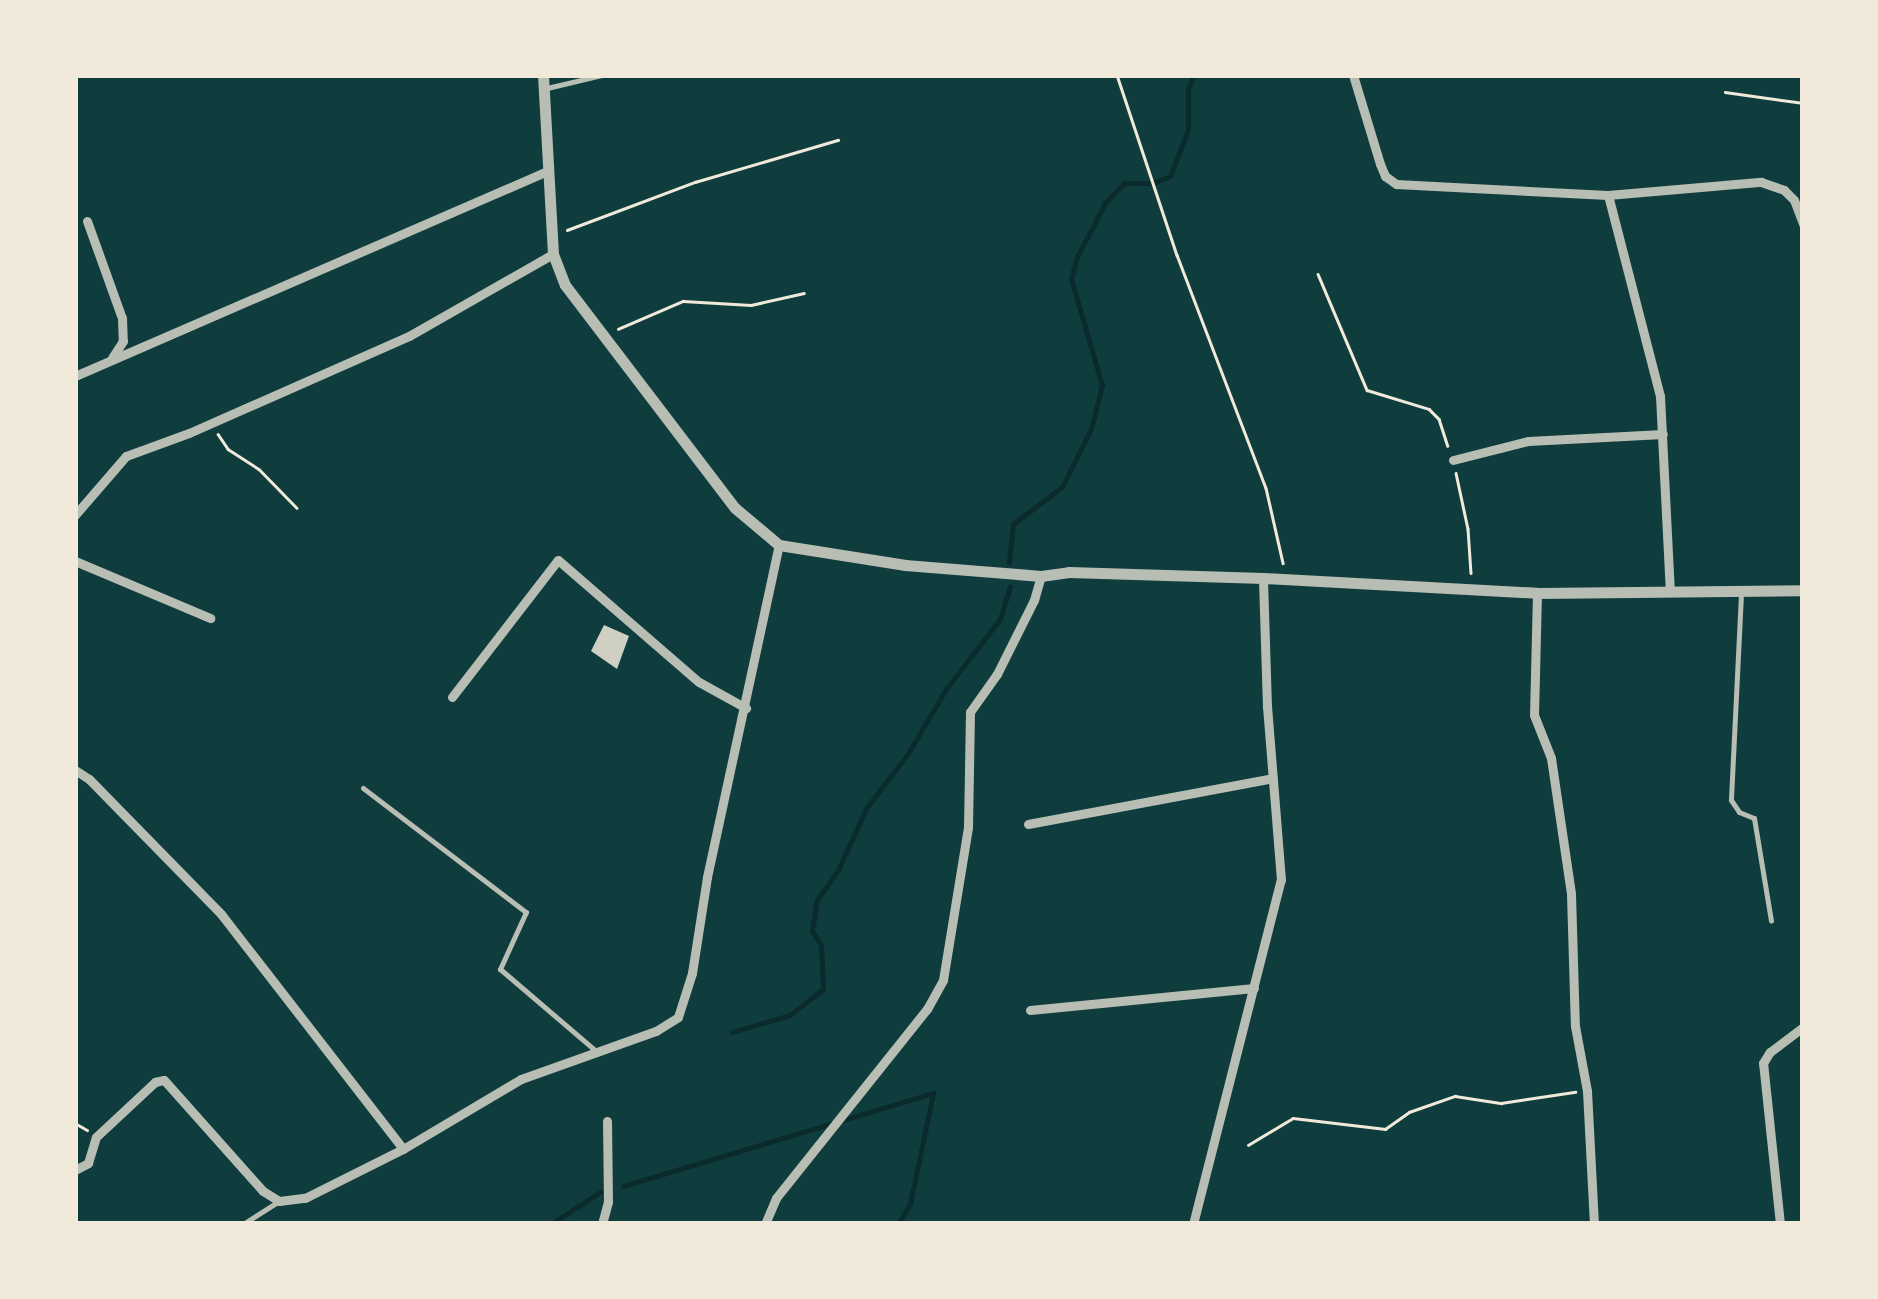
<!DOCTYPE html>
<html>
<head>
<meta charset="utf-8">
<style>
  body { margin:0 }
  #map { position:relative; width:1878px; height:1299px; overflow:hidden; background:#0f3d3e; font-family:Helvetica,sans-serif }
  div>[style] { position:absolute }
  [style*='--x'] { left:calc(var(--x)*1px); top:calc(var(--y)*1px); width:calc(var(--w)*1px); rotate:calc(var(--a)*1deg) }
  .stream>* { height:5px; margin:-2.5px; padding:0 2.5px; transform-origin:2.5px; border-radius:2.5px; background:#0a2a2b }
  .building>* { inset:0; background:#cfcfc3 }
  .path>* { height:2.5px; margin:-1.25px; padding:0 1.25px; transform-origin:1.25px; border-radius:1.25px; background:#f1e9da }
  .service>* { height:5px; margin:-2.5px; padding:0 2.5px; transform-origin:2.5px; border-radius:2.5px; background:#b8beb3 }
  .minor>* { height:9px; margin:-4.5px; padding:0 4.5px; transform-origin:4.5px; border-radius:4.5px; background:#b8beb3 }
  .tertiary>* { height:11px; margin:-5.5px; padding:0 5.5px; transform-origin:5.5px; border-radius:5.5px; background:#b8beb3 }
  span { translate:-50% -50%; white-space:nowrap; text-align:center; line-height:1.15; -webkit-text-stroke:8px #f1e9da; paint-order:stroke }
  .frame { position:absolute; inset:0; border:78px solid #f1e9da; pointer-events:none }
</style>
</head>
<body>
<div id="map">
  <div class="stream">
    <i style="--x:1009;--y:562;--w:38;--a:-84"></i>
    <i style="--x:1013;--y:524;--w:61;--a:-37.1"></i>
    <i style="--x:1062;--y:487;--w:65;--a:-63.4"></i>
    <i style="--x:1091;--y:429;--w:45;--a:-76"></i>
    <i style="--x:1102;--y:385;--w:110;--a:-106.3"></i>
    <i style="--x:1071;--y:279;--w:23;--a:-75"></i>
    <i style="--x:1077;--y:257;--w:61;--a:-62.6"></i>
    <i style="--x:1105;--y:203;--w:28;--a:-46"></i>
    <i style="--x:1124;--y:183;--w:29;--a:0"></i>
    <i style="--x:1153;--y:183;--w:18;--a:-22"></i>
    <i style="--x:1170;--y:176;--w:49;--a:-68.6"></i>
    <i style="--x:1188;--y:130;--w:42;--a:-90"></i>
    <i style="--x:1188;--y:88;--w:14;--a:-65"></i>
    <i style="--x:732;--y:1032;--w:60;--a:-16.3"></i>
    <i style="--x:790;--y:1015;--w:42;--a:-38.2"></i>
    <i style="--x:823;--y:989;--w:44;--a:-92.6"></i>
    <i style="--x:821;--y:945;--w:17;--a:-123"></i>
    <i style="--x:812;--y:931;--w:31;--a:-81"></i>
    <i style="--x:817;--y:900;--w:37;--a:-55"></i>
    <i style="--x:838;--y:870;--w:69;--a:-65.3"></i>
    <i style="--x:867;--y:807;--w:66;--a:-52.4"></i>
    <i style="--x:907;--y:755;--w:77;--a:-59.4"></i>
    <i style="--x:946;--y:689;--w:88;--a:-52.4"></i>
    <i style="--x:1000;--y:619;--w:34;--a:-73"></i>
    <i style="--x:623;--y:1186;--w:324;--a:-16.7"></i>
    <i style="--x:933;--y:1093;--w:113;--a:101.7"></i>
    <i style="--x:910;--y:1204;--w:23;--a:121"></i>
    <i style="--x:551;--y:1224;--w:59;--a:-33.1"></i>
  </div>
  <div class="building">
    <i style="clip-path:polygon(604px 625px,629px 636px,617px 669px,591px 651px)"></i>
  </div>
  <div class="path">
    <i style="--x:1117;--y:75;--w:190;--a:71.6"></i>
    <i style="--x:1177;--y:255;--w:249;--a:69.1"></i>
    <i style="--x:1266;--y:488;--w:77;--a:77.2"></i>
    <i style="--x:1725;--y:92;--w:79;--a:8"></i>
    <i style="--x:567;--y:230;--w:137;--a:-20.6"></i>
    <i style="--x:695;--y:182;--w:149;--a:-16.4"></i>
    <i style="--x:1318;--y:274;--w:126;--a:67.1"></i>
    <i style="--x:1367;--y:390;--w:65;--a:17"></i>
    <i style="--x:1429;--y:409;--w:14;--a:45"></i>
    <i style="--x:1439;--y:419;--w:28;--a:72"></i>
    <i style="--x:618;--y:329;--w:71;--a:-23.3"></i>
    <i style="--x:683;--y:301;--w:68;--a:3.4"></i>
    <i style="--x:751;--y:305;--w:54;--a:-12.8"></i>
    <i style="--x:218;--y:434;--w:18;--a:56"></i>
    <i style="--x:228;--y:449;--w:37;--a:33"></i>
    <i style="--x:259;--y:469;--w:54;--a:45.7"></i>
    <i style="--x:1456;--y:473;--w:57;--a:77.9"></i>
    <i style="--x:1468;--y:529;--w:44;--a:86.1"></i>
    <i style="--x:75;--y:1123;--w:14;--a:30"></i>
    <i style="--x:1248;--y:1145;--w:52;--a:-31"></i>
    <i style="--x:1293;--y:1118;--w:93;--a:6.8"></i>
    <i style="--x:1385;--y:1129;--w:29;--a:-35"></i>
    <i style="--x:1409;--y:1112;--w:49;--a:-19.2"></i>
    <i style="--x:1455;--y:1096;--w:47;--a:8.7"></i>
    <i style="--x:1501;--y:1103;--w:75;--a:-8.5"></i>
  </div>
  <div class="service">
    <i style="--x:547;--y:88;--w:57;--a:-13.3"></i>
    <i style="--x:1741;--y:594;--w:206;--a:92.8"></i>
    <i style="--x:1731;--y:800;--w:14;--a:56"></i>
    <i style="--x:1739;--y:812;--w:16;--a:22"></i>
    <i style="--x:1754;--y:818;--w:104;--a:80.6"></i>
    <i style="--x:363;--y:788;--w:205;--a:37.3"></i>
    <i style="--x:526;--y:912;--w:63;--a:114.5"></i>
    <i style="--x:500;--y:969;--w:126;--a:40.5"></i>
    <i style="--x:243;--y:1224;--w:43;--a:-32.6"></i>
  </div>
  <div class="minor">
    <i style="--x:1353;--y:75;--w:93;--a:73.1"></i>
    <i style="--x:1380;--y:164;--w:13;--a:67"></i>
    <i style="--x:1385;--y:176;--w:14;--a:36"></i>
    <i style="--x:1396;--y:184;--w:212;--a:3"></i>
    <i style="--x:1608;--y:195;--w:154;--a:-4.9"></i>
    <i style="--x:1761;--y:182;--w:24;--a:19"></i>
    <i style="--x:1784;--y:190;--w:14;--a:45"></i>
    <i style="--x:1794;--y:200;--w:26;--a:69"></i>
    <i style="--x:1608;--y:195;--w:208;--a:75.5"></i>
    <i style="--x:1660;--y:396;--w:195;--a:87.1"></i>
    <i style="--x:87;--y:221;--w:103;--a:70.2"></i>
    <i style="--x:122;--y:318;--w:23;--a:88"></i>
    <i style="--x:123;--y:341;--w:20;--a:123"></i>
    <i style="--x:75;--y:376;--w:512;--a:-23.46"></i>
    <i style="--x:1453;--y:460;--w:77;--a:-14.2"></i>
    <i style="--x:1528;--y:441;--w:135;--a:-3"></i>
    <i style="--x:75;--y:515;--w:78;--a:-49.2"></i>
    <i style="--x:126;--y:456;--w:67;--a:-20.1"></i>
    <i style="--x:189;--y:433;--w:240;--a:-23.8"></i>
    <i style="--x:409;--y:336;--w:166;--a:-29.7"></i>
    <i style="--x:75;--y:561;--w:147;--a:22.9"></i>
    <i style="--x:1537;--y:593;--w:122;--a:91.4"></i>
    <i style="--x:1534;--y:715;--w:46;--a:68.4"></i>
    <i style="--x:1551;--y:758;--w:137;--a:81.6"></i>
    <i style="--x:1571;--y:894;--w:132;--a:88.3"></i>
    <i style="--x:1575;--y:1026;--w:66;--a:79.5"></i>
    <i style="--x:1587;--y:1091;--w:133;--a:87"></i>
    <i style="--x:452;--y:697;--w:173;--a:-52.3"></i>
    <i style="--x:558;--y:560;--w:186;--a:40.9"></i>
    <i style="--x:699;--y:682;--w:54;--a:29"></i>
    <i style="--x:75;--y:770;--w:17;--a:33"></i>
    <i style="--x:89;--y:779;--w:189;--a:45.6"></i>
    <i style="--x:221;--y:914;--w:297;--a:52.2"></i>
    <i style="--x:1028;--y:824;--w:249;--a:-10.6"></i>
    <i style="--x:1030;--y:1010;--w:225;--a:-5.6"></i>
    <i style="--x:75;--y:1170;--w:15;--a:-28"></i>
    <i style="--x:88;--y:1163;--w:27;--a:-73"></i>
    <i style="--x:96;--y:1137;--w:81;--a:-43"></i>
    <i style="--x:155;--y:1082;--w:9;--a:-13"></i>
    <i style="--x:164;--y:1080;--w:149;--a:48.3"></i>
    <i style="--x:263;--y:1191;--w:19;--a:32"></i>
    <i style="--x:279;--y:1201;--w:26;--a:-7"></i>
    <i style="--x:305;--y:1198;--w:110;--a:-26.6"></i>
    <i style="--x:403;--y:1149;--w:137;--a:-30.7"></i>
    <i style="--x:521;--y:1079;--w:143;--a:-19.6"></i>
    <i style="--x:656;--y:1031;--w:26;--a:-32"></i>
    <i style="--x:678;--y:1017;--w:46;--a:-72.3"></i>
    <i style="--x:692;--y:973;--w:97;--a:-81.1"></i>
    <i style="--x:707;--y:877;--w:340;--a:-77.8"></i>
    <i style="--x:602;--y:1224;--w:23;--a:-75"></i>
    <i style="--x:608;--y:1202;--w:81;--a:-90.7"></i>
    <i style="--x:765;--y:1224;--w:28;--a:-67"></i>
    <i style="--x:776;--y:1198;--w:242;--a:-51.4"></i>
    <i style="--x:927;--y:1009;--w:33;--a:-61"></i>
    <i style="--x:943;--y:980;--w:155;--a:-80.7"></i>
    <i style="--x:968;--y:827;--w:115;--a:-89"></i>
    <i style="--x:970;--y:712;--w:47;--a:-54.6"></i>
    <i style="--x:997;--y:674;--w:83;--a:-63.4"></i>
    <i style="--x:1034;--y:600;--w:25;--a:-74"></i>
    <i style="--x:1193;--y:1224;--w:355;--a:-75.7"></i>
    <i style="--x:1281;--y:880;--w:174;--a:-94.6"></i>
    <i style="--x:1267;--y:707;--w:129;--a:-91.8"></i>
    <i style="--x:1780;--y:1224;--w:162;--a:-96"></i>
    <i style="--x:1763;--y:1063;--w:13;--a:-58"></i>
    <i style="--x:1770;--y:1052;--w:41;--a:-37.1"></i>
  </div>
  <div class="tertiary">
    <i style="--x:543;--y:75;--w:179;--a:86.8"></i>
    <i style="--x:553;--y:254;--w:33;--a:69"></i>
    <i style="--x:565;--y:285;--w:280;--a:52.7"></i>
    <i style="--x:735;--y:508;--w:57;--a:40.1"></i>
    <i style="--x:779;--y:545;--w:128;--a:9"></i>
    <i style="--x:905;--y:565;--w:136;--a:4.6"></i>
    <i style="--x:1041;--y:576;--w:28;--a:-8"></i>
    <i style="--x:1069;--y:572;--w:194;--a:1.8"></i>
    <i style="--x:1263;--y:578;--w:274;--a:3.1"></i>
    <i style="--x:1537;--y:593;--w:266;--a:-0.6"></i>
  </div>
  <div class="frame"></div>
</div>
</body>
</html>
